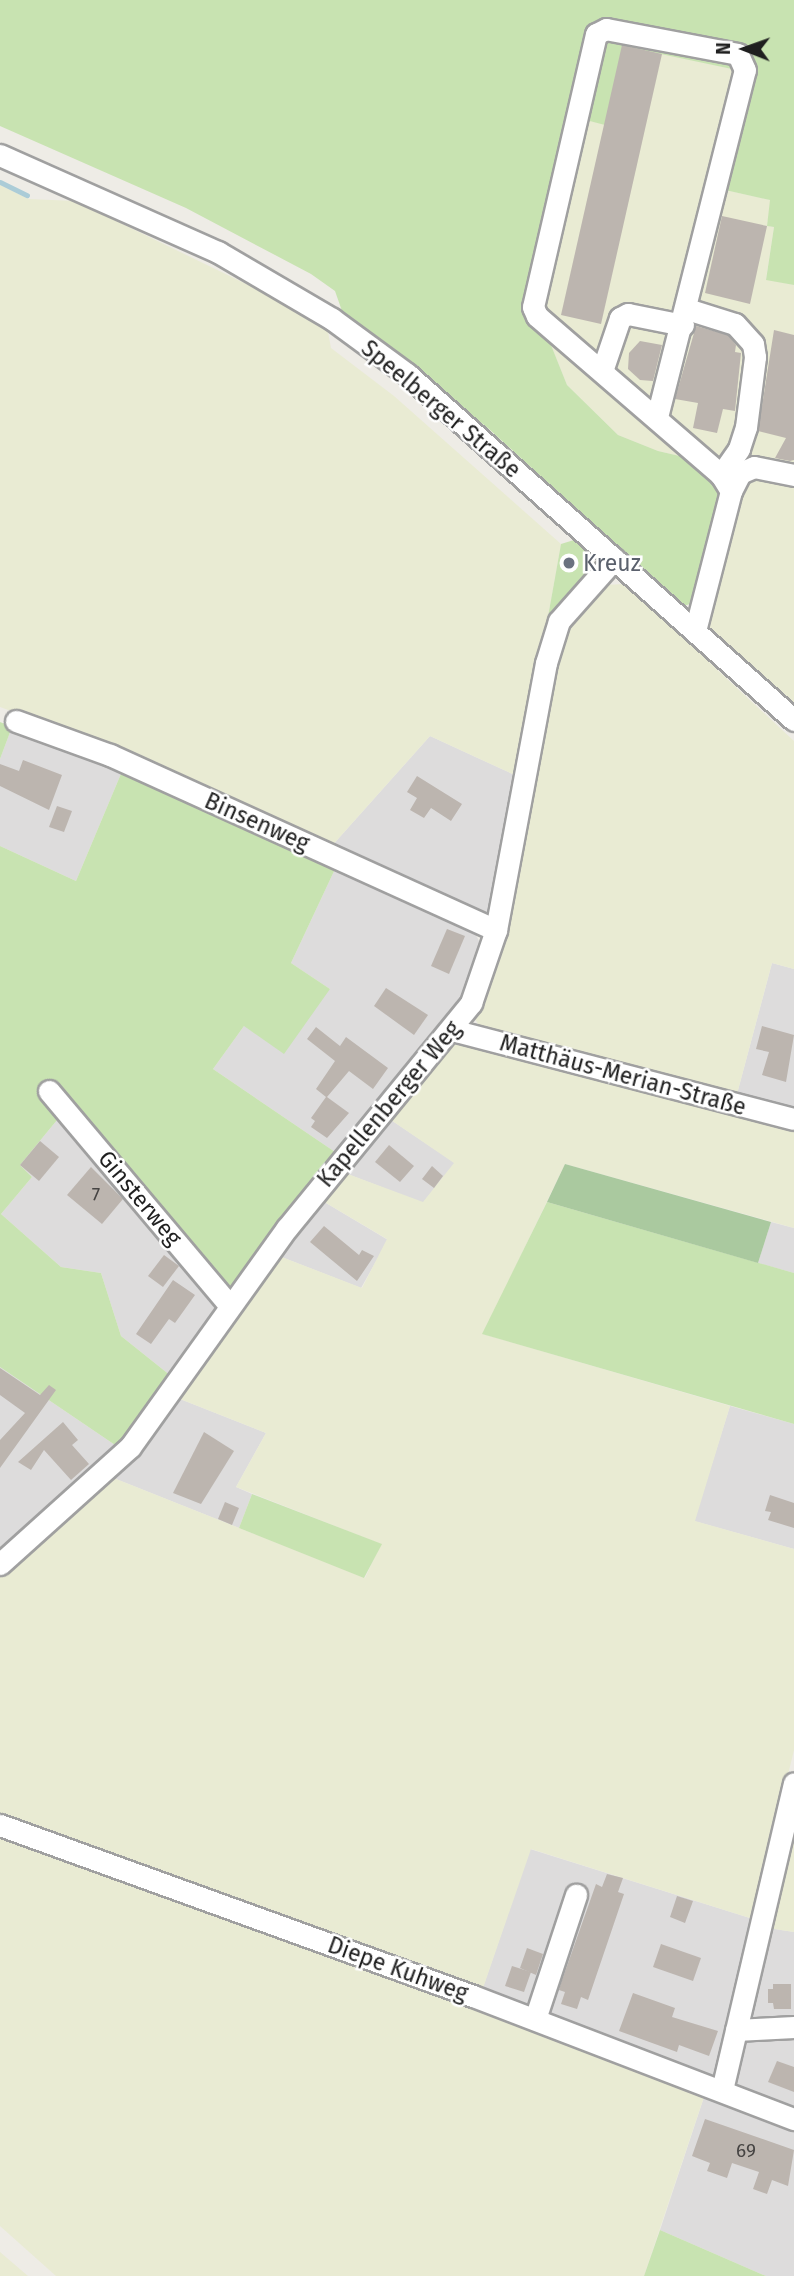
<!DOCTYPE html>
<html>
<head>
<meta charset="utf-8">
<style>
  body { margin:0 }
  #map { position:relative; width:794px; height:2276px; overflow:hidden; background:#eeece6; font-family:"Fira Sans",sans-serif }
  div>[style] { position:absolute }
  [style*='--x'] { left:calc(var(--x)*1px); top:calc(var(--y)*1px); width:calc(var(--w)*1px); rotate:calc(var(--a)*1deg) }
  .residential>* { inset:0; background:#dddcdc }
  .farmland>* { inset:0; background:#e9ebd3 }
  .grass>* { inset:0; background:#c8e3b1 }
  .forest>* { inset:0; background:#aac99f }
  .stream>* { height:5px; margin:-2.5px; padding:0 2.5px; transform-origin:2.5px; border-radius:2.5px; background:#abccd7 }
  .building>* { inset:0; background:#bcb5af }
  .roads { filter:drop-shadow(2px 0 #a0a0a0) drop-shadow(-2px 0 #a0a0a0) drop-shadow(0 2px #a0a0a0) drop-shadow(0 -2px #a0a0a0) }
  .minor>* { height:21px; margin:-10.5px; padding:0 10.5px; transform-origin:10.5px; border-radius:10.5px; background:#fff }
  .dots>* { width:19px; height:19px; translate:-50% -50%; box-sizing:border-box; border:4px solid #fff; border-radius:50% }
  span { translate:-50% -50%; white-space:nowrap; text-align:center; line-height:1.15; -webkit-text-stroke:5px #fff; paint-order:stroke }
  .number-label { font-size:19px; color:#464443 }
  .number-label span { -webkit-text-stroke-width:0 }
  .street-label { font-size:23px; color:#1f1f1f }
  .worship-label { font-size:23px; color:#5b616d }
  .left { translate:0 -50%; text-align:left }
  .north { position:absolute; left:710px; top:14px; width:70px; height:70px; -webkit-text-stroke:5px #fff; paint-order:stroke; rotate:271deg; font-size:19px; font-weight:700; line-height:28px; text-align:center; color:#1f1f1f }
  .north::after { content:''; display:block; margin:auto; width:24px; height:32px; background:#1f1f1f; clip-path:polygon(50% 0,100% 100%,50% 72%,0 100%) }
</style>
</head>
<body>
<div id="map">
  <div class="residential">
    <i style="clip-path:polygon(12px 727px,123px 769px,76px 881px,0 846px,0 759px)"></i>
    <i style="clip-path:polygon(430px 736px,519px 777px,492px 911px,479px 917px,330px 848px)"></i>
    <i style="clip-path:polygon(336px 867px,474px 931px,481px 945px,463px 996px,338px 1154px,213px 1069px,244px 1026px,330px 989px,291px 963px)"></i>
    <i style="clip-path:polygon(772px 963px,794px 969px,794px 1108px,737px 1094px)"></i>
    <i style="clip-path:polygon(62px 1114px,223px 1307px,171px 1376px,121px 1336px,101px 1273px,61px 1267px,1px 1214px,32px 1177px,20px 1165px)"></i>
    <i style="clip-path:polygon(388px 1118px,455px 1163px,423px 1203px,345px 1173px)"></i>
    <i style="clip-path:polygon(321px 1200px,388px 1240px,361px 1288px,279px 1256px)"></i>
    <i style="clip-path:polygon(771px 1222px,794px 1228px,794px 1273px,758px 1263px)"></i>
    <i style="clip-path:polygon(0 1367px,118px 1447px,0 1553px)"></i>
    <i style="clip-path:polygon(180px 1399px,266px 1433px,236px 1487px,252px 1494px,239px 1528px,111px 1477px,140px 1451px)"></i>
    <i style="clip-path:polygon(730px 1406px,794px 1424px,794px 1549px,694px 1521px)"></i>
    <i style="clip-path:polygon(530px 1849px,753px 1919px,768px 1928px,794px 1932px,794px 2276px,766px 2276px,660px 2230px,707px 2088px,476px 2008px)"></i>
  </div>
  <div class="farmland">
    <i style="clip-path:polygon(622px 45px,746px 72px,725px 190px,771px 200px,767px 226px,774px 227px,766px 279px,794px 285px,794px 470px,730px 456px,727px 467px,658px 451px,618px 435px,567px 385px,541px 320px,582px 119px,604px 124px)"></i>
    <i style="clip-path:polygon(0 185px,29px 199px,75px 201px,275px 298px,328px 332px,331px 348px,394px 396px,561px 544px,519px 777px,430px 736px,330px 848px,113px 748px,0 707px)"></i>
    <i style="clip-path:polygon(757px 477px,794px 485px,794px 705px,706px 628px,745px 484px)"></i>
    <i style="clip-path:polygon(625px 584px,794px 741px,794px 969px,772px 963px,737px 1094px,481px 1029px,475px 1019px,504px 934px,568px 622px,604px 585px)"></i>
    <i style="clip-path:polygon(464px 1042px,794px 1125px,794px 1228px,565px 1164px,483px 1334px,730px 1406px,695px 1521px,794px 1549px,794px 1750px,753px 1919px,531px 1849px,482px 1991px,0 1817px,0 1577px,111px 1477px,365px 1578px,381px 1544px,236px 1487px,266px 1433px,180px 1399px,279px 1256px,362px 1288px,387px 1239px,321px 1200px,345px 1173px,423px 1202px,454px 1163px,388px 1118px,446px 1048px)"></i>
    <i style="clip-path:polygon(794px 1819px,794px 1932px,768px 1928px)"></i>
    <i style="clip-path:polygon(0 1837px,707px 2088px,644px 2276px,56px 2276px,0 2226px)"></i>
    <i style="clip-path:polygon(0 2252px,28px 2276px,0 2276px)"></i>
  </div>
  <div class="grass">
    <i style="clip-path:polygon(0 0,794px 0,794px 285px,766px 280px,774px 227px,767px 226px,770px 200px,725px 190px,746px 72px,623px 46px,605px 125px,582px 119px,541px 320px,567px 385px,618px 435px,658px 451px,727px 467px,694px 603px,683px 606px,489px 429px,342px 311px,335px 291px,311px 274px,186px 208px,0 126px)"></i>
    <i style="clip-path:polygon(574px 540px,589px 554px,590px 572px,544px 639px,561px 544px)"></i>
    <i style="clip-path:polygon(0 722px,12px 727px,0 759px)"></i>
    <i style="clip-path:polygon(123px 769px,336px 867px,291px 963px,330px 989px,284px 1054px,244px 1026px,213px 1069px,338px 1154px,234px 1291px,225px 1292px,62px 1114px,20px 1165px,32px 1177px,1px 1214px,61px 1267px,101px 1273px,121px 1336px,171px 1376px,118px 1447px,0 1367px,0 846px,76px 881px)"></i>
    <i style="clip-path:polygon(547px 1202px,794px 1273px,794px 1424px,482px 1334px)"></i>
    <i style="clip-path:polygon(252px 1494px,382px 1544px,364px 1578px,239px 1528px)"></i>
    <i style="clip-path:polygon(660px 2230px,766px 2276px,644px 2276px)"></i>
  </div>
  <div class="forest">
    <i style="clip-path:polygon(565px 1164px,771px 1222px,758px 1263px,547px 1202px)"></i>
  </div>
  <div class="stream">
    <i style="--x:0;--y:182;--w:30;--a:26"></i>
  </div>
  <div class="building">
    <i style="clip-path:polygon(622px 45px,662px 54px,601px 324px,561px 315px)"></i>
    <i style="clip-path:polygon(722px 216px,767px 226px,750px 304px,705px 293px)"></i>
    <i style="clip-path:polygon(696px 326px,728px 335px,736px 345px,735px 352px,741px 353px,735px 411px,723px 409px,717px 433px,693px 428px,698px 403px,675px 399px)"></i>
    <i style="clip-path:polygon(774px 330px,794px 335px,794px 460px,790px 461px,775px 458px,786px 438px,758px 431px)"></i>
    <i style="clip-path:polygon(640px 341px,662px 345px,653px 381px,640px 380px,628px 369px,629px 353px)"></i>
    <i style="clip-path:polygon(23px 760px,62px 775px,49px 810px,0 786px,0 764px,19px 771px)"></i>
    <i style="clip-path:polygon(417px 776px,462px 804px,451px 821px,431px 808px,424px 818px,410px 810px,417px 798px,407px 792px)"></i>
    <i style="clip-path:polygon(57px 806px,72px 811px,64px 832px,49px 827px)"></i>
    <i style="clip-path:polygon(447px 929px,465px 936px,449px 974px,431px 966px)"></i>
    <i style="clip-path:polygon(386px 988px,428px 1015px,414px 1035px,374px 1006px)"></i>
    <i style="clip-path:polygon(762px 1026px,794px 1035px,786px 1082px,762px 1075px,769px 1052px,756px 1049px)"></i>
    <i style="clip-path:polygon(316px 1027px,340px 1046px,346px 1037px,388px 1068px,373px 1089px,349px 1071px,327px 1097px,349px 1113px,327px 1138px,311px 1127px,315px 1121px,311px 1118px,326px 1097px,316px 1089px,335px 1061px,307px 1039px)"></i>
    <i style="clip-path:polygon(40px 1141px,59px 1157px,39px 1181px,20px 1165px)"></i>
    <i style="clip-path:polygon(389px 1145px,414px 1166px,400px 1182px,375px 1162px)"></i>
    <i style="clip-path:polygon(432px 1166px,443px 1176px,434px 1188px,422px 1179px)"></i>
    <i style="clip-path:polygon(91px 1167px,123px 1199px,102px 1224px,67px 1195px)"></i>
    <i style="clip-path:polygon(324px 1226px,359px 1255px,362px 1250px,374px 1256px,357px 1281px,310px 1242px)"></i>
    <i style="clip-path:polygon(164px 1255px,179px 1266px,163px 1287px,148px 1276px)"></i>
    <i style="clip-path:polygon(173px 1280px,195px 1295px,175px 1323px,169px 1319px,151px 1344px,136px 1334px)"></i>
    <i style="clip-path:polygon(0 1368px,40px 1395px,49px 1385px,56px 1390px,0 1468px,0 1440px,25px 1413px,0 1395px)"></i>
    <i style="clip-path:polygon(63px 1422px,78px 1440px,72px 1445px,89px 1464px,71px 1480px,44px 1450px,31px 1470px,18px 1462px)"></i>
    <i style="clip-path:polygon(204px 1432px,234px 1451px,201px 1504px,173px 1493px)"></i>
    <i style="clip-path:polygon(770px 1495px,794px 1503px,794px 1528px,768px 1520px,771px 1512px,765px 1511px)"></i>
    <i style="clip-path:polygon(225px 1502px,239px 1508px,232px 1525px,218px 1519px)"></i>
    <i style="clip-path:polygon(607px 1874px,623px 1878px,618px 1892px,624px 1894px,588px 2000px,581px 1997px,577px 2009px,561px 2004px,565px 1992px,559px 1990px,561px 1983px,596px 1884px,602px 1887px)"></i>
    <i style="clip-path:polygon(677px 1896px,693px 1901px,685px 1923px,670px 1917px)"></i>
    <i style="clip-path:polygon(661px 1944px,701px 1958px,693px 1981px,653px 1967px)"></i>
    <i style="clip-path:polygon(527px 1948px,543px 1954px,536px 1975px,520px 1968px)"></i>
    <i style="clip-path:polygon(512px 1966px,531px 1972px,524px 1992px,505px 1986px)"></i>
    <i style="clip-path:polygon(773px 1984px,791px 1984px,791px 2009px,774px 2009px,773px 2003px,768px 2003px,768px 1989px,773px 1989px)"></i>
    <i style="clip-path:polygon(633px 1993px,675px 2008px,672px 2017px,718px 2031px,709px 2056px,679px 2045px,677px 2052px,619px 2031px)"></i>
    <i style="clip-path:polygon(777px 2061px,794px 2067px,794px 2092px,768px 2082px)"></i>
    <i style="clip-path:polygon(705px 2119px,794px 2150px,788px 2186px,772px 2180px,767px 2194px,753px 2189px,759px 2172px,732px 2163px,727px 2178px,707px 2171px,710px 2163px,692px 2156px)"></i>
  </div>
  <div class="roads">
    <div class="minor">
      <i style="--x:0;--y:155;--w:239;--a:24"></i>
      <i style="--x:218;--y:252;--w:132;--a:30.4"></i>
      <i style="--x:332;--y:319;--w:93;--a:36.3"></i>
      <i style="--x:407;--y:374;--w:519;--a:41.8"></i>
      <i style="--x:687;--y:309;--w:50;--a:17.4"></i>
      <i style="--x:735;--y:324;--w:27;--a:48"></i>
      <i style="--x:753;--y:344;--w:13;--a:81"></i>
      <i style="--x:755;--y:357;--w:71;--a:97.3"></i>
      <i style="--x:746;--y:427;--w:23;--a:108"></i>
      <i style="--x:739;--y:449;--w:32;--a:125"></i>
      <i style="--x:602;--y:371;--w:56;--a:-71.2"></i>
      <i style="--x:620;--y:318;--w:9;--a:-27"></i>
      <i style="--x:628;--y:314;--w:56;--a:11.3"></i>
      <i style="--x:657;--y:417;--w:358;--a:-75.8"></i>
      <i style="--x:745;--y:70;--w:17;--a:-114"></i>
      <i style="--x:738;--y:54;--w:134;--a:-169.3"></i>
      <i style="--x:606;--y:29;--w:11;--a:153"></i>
      <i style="--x:596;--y:34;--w:280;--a:103"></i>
      <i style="--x:533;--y:307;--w:10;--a:66"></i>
      <i style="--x:537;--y:316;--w:243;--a:40.8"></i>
      <i style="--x:721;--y:475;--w:19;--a:58"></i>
      <i style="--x:695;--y:631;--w:145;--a:-75.6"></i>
      <i style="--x:731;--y:491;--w:20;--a:-63"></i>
      <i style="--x:740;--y:473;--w:15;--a:-23"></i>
      <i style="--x:754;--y:467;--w:41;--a:11.3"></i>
      <i style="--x:16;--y:721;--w:100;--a:19.9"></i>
      <i style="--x:110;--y:755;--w:424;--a:24.4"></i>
      <i style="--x:452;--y:1030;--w:353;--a:14.6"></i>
      <i style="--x:49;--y:1091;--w:281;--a:49.9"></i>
      <i style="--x:0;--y:1564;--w:175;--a:-42"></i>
      <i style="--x:130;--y:1447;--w:269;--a:-54.4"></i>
      <i style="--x:287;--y:1228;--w:291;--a:-50.7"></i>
      <i style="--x:471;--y:1003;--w:77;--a:-71.1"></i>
      <i style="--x:496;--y:930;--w:272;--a:-79.4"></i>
      <i style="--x:546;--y:663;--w:44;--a:-72.8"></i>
      <i style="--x:559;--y:621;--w:83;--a:-48.4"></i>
      <i style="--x:0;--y:1825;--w:503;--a:19.88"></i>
      <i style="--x:473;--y:1996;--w:344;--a:21"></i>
      <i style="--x:535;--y:2019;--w:131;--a:-71.7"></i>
      <i style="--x:736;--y:2030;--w:58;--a:-3"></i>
      <i style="--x:722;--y:2090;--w:315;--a:-76.8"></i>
    </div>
  </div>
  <div class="dots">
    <i style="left:569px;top:563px;background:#6b7280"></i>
  </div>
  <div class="number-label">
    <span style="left:96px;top:1195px">7</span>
    <span style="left:746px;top:2151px">69</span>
  </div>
  <div class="street-label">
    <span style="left:441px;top:409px;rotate:40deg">Speelberger Straße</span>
    <span style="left:257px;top:822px;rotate:24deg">Binsenweg</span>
    <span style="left:623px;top:1075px;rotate:15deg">Matthäus-Merian-Straße</span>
    <span style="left:389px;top:1104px;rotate:-50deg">Kapellenberger Weg</span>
    <span style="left:140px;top:1198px;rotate:50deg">Ginsterweg</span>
    <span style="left:398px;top:1969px;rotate:20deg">Diepe Kuhweg</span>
  </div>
  <div class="worship-label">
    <span class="left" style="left:583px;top:563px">Kreuz</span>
  </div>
  <div class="north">N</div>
</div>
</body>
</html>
